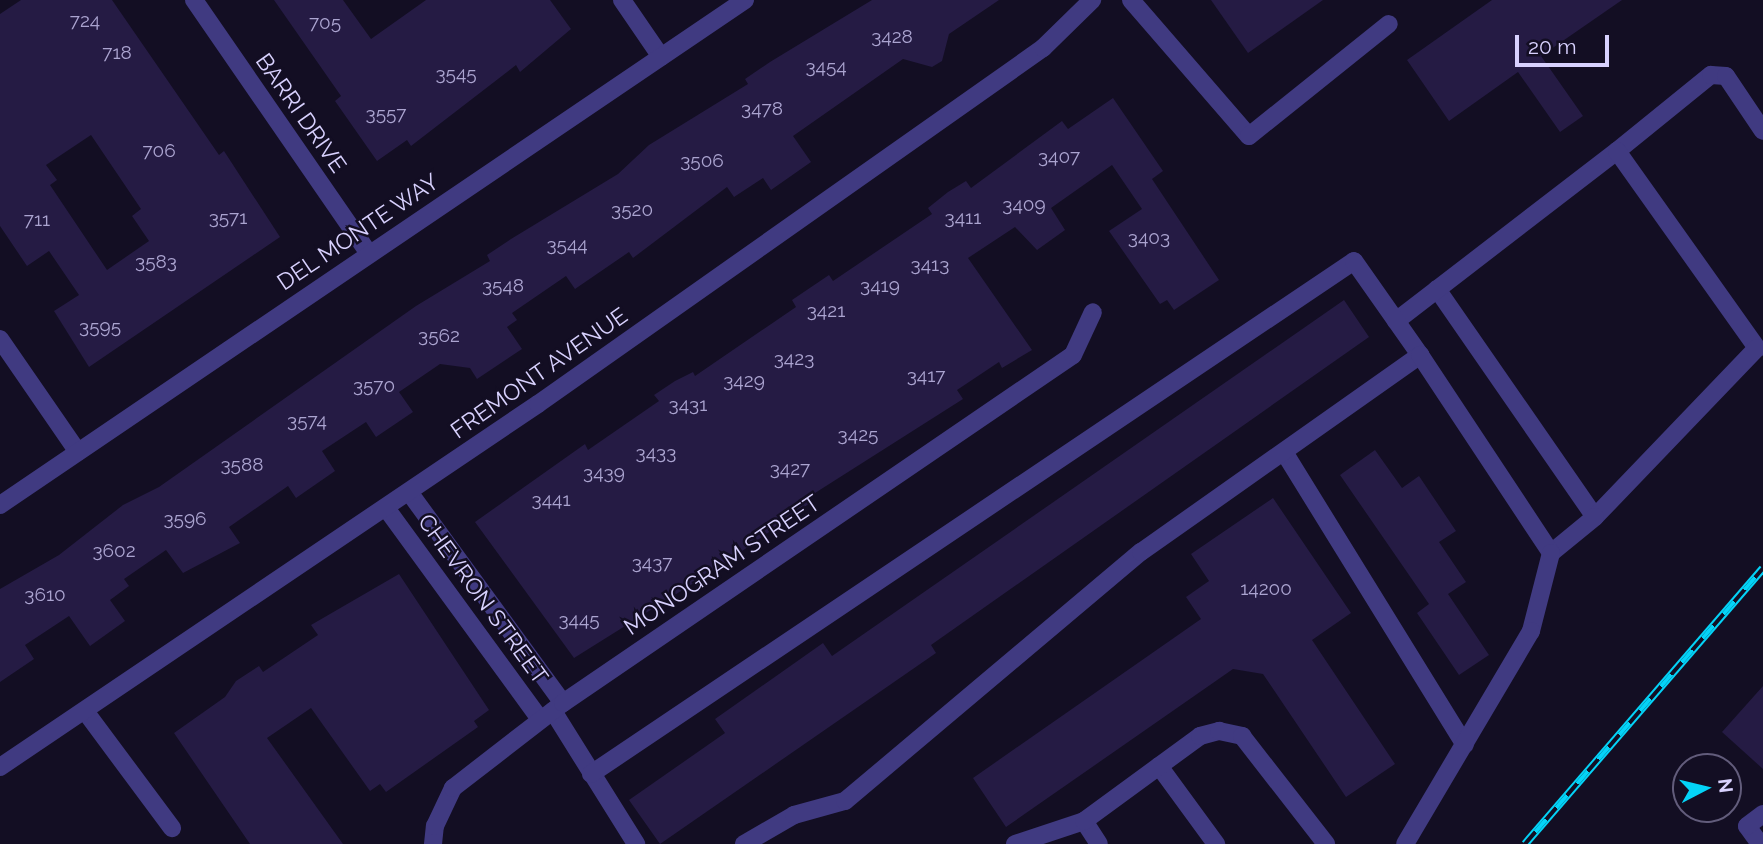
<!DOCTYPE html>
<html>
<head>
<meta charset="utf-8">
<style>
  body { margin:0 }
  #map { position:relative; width:1763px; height:844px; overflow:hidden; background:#130e23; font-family:Raleway,sans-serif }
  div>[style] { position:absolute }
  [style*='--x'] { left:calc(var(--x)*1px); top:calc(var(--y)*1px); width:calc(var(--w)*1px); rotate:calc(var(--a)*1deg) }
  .building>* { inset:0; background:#251b44 }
  .minor>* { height:18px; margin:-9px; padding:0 9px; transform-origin:9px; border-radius:9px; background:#403a81 }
  .rail>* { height:8px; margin-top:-4px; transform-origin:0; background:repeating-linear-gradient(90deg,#130e23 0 16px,#04d3f7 0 32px); box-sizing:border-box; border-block:2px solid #04d3f7 }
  span { translate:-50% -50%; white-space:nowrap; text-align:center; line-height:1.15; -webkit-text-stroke:5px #130e23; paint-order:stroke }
  .number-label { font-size:19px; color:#aba4d0 }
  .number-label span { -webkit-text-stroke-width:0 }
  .street-label { font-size:23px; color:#d8d1fe }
  .north { position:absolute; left:1672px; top:753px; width:70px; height:70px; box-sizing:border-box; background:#130e23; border:2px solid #625c7b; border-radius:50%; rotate:83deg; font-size:19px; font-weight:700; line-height:28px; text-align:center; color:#d8d1fe }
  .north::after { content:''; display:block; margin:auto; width:24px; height:32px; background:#04d3f7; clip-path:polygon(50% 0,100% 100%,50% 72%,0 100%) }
  .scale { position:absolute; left:1515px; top:35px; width:94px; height:32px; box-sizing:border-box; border:4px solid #d8d1fe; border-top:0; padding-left:9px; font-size:21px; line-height:24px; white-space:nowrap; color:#d8d1fe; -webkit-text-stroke:5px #130e23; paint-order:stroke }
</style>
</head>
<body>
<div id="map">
  <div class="building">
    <i style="clip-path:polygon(evenodd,21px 0,112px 0,219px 155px,224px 151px,280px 237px,89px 367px,54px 311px,79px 295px,49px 251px,27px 266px,0 226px,0 14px,21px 0,91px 135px,141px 209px,132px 216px,149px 241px,107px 270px,50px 185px,57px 180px,46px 165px,91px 135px)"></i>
    <i style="clip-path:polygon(274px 0,343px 0,371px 39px,426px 0,550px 0,571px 29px,520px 72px,516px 65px,411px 146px,407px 140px,377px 161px,335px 101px,341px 96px)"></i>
    <i style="clip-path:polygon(872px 0,999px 0,949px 34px,942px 61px,932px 67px,903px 59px,793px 136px,811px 162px,771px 190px,763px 178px,734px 197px,727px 187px,633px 258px,629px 252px,575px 289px,566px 276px,512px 313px,517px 320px,507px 327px,522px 349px,477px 379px,470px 368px,440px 364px,399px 392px,413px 412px,376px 437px,366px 422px,322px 451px,335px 471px,296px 498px,288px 486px,229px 527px,240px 543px,183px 573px,166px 550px,124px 579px,129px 586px,110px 600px,125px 621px,90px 646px,69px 616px,25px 645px,34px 659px,0 682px,0 589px,59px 555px,123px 505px,159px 487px,416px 306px,490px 261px,487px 255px,511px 239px,618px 174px,649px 145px,748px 84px,745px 79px,770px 62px)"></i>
    <i style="clip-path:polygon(1211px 0,1323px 0,1248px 53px)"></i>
    <i style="clip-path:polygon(1492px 0,1622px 0,1541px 56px,1583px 116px,1560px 132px,1518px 72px,1449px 121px,1407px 60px)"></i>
    <i style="clip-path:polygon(1113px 98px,1163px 171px,1152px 179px,1219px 280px,1174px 310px,1167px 300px,1160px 304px,1109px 231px,1142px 209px,1112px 165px,1051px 208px,1065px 230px,1037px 250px,1015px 227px,968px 258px,1032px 350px,1002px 368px,999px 362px,957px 390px,963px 399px,815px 493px,810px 503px,721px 566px,574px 658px,475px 522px,585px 444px,588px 450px,659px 401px,654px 395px,675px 381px,693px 372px,695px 376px,796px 307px,792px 300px,829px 275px,833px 281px,932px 214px,928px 208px,948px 192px,966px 181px,971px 188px,1062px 121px,1068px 129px)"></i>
    <i style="clip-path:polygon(1344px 300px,1369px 337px,931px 645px,936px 653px,660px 844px,629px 800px,725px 733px,715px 719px,823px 643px,832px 656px)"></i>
    <i style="clip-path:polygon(1375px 450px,1402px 488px,1419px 476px,1456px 531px,1439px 542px,1466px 582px,1448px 594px,1489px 655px,1459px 675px,1417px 613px,1429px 604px,1340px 475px)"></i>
    <i style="clip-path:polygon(1273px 498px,1351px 613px,1312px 640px,1395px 764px,1346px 797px,1263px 674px,1233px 669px,1006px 827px,973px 778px,1201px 619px,1186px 597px,1209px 581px,1191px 554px)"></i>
    <i style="clip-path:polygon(399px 574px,489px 710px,474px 721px,478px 727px,386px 792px,380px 784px,370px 791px,311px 708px,267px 738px,343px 844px,250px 844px,174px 733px,225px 697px,236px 681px,259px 666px,263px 672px,318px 635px,311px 625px)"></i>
    <i style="clip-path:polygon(1763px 686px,1763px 769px,1722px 732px)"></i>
  </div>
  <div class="minor">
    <i style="--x:194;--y:0;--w:308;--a:55.4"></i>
    <i style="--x:622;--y:0;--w:69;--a:55.6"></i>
    <i style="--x:1131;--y:0;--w:180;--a:49.1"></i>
    <i style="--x:1249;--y:136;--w:179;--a:-38.7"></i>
    <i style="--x:1617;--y:151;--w:121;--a:-39"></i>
    <i style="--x:1711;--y:75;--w:15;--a:4"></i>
    <i style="--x:1726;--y:76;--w:66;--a:56.1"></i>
    <i style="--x:1437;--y:289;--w:277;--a:55.3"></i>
    <i style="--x:1396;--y:321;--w:279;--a:-37.6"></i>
    <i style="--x:1617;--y:151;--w:242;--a:54.6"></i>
    <i style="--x:1757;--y:348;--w:234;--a:133.8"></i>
    <i style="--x:1595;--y:517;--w:57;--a:140.7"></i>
    <i style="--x:0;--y:339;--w:137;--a:55.4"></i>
    <i style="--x:1284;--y:452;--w:344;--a:58.3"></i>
    <i style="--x:409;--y:492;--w:261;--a:53.9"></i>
    <i style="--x:0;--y:505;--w:900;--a:-34.13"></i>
    <i style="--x:386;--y:508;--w:261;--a:53.9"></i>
    <i style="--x:85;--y:711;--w:146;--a:53.4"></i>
    <i style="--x:553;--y:711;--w:157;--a:58"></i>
    <i style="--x:1159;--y:766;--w:97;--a:53.8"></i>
    <i style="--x:0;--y:767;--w:649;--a:-34.01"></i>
    <i style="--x:538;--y:404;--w:618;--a:-35.18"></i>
    <i style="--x:1043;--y:48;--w:69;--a:-44.4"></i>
    <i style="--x:591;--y:774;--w:919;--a:-33.91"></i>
    <i style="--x:1354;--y:261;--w:115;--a:54.9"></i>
    <i style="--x:1084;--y:821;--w:27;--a:57"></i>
    <i style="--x:433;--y:844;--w:18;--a:-84"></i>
    <i style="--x:435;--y:826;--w:42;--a:-64.7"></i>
    <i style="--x:453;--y:788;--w:139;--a:-37.7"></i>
    <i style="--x:563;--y:703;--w:617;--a:-34.31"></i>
    <i style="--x:1073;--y:355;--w:47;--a:-65.1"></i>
    <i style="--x:744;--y:844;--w:58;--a:-30.1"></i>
    <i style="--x:794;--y:815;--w:53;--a:-15.4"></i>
    <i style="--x:845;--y:801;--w:387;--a:-40.1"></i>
    <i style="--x:1141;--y:552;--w:342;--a:-35.2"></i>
    <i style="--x:1420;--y:355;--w:237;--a:56.5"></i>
    <i style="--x:1551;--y:553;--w:81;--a:104.4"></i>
    <i style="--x:1531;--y:631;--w:247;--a:120.6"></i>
    <i style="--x:1015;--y:844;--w:73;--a:-18.4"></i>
    <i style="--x:1084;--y:821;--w:144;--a:-36.2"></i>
    <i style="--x:1200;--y:736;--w:20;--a:-15"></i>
    <i style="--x:1219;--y:731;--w:24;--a:12"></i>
    <i style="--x:1242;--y:736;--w:137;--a:52.1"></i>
    <i style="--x:1760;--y:844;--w:22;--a:-126"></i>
    <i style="--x:1747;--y:826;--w:20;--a:-37"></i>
  </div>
  <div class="rail">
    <i style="--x:1525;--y:844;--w:364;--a:-49.2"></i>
  </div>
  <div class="number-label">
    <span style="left:85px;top:21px">724</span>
    <span style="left:325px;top:23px">705</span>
    <span style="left:892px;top:37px">3428</span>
    <span style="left:117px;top:53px">718</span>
    <span style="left:826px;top:67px">3454</span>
    <span style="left:456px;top:74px">3545</span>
    <span style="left:762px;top:109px">3478</span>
    <span style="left:386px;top:114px">3557</span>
    <span style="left:159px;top:151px">706</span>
    <span style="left:1059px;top:157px">3407</span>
    <span style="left:702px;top:161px">3506</span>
    <span style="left:1024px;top:205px">3409</span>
    <span style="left:632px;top:210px">3520</span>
    <span style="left:228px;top:218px">3571</span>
    <span style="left:963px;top:218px">3411</span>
    <span style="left:37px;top:220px">711</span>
    <span style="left:1149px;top:238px">3403</span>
    <span style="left:567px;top:245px">3544</span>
    <span style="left:156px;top:262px">3583</span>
    <span style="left:930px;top:265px">3413</span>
    <span style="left:503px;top:286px">3548</span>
    <span style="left:880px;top:286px">3419</span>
    <span style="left:826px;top:311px">3421</span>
    <span style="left:100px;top:327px">3595</span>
    <span style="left:439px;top:336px">3562</span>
    <span style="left:794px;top:359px">3423</span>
    <span style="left:926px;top:376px">3417</span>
    <span style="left:744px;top:381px">3429</span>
    <span style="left:374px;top:386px">3570</span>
    <span style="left:688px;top:405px">3431</span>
    <span style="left:307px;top:421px">3574</span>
    <span style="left:858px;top:435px">3425</span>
    <span style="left:656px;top:453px">3433</span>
    <span style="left:242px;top:465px">3588</span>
    <span style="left:790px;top:469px">3427</span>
    <span style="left:604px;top:473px">3439</span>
    <span style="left:551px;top:500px">3441</span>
    <span style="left:185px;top:519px">3596</span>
    <span style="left:114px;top:551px">3602</span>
    <span style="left:652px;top:563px">3437</span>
    <span style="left:1266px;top:589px">14200</span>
    <span style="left:45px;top:595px">3610</span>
    <span style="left:579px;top:620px">3445</span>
  </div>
  <div class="street-label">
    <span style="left:301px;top:113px;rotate:55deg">BARRI DRIVE</span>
    <span style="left:358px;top:232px;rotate:-34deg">DEL MONTE WAY</span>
    <span style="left:539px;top:373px;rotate:-35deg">FREMONT AVENUE</span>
    <span style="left:722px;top:565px;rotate:-34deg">MONOGRAM STREET</span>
    <span style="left:483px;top:599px;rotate:54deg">CHEVRON STREET</span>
  </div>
  <div class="north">N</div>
  <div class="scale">20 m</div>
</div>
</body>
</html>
